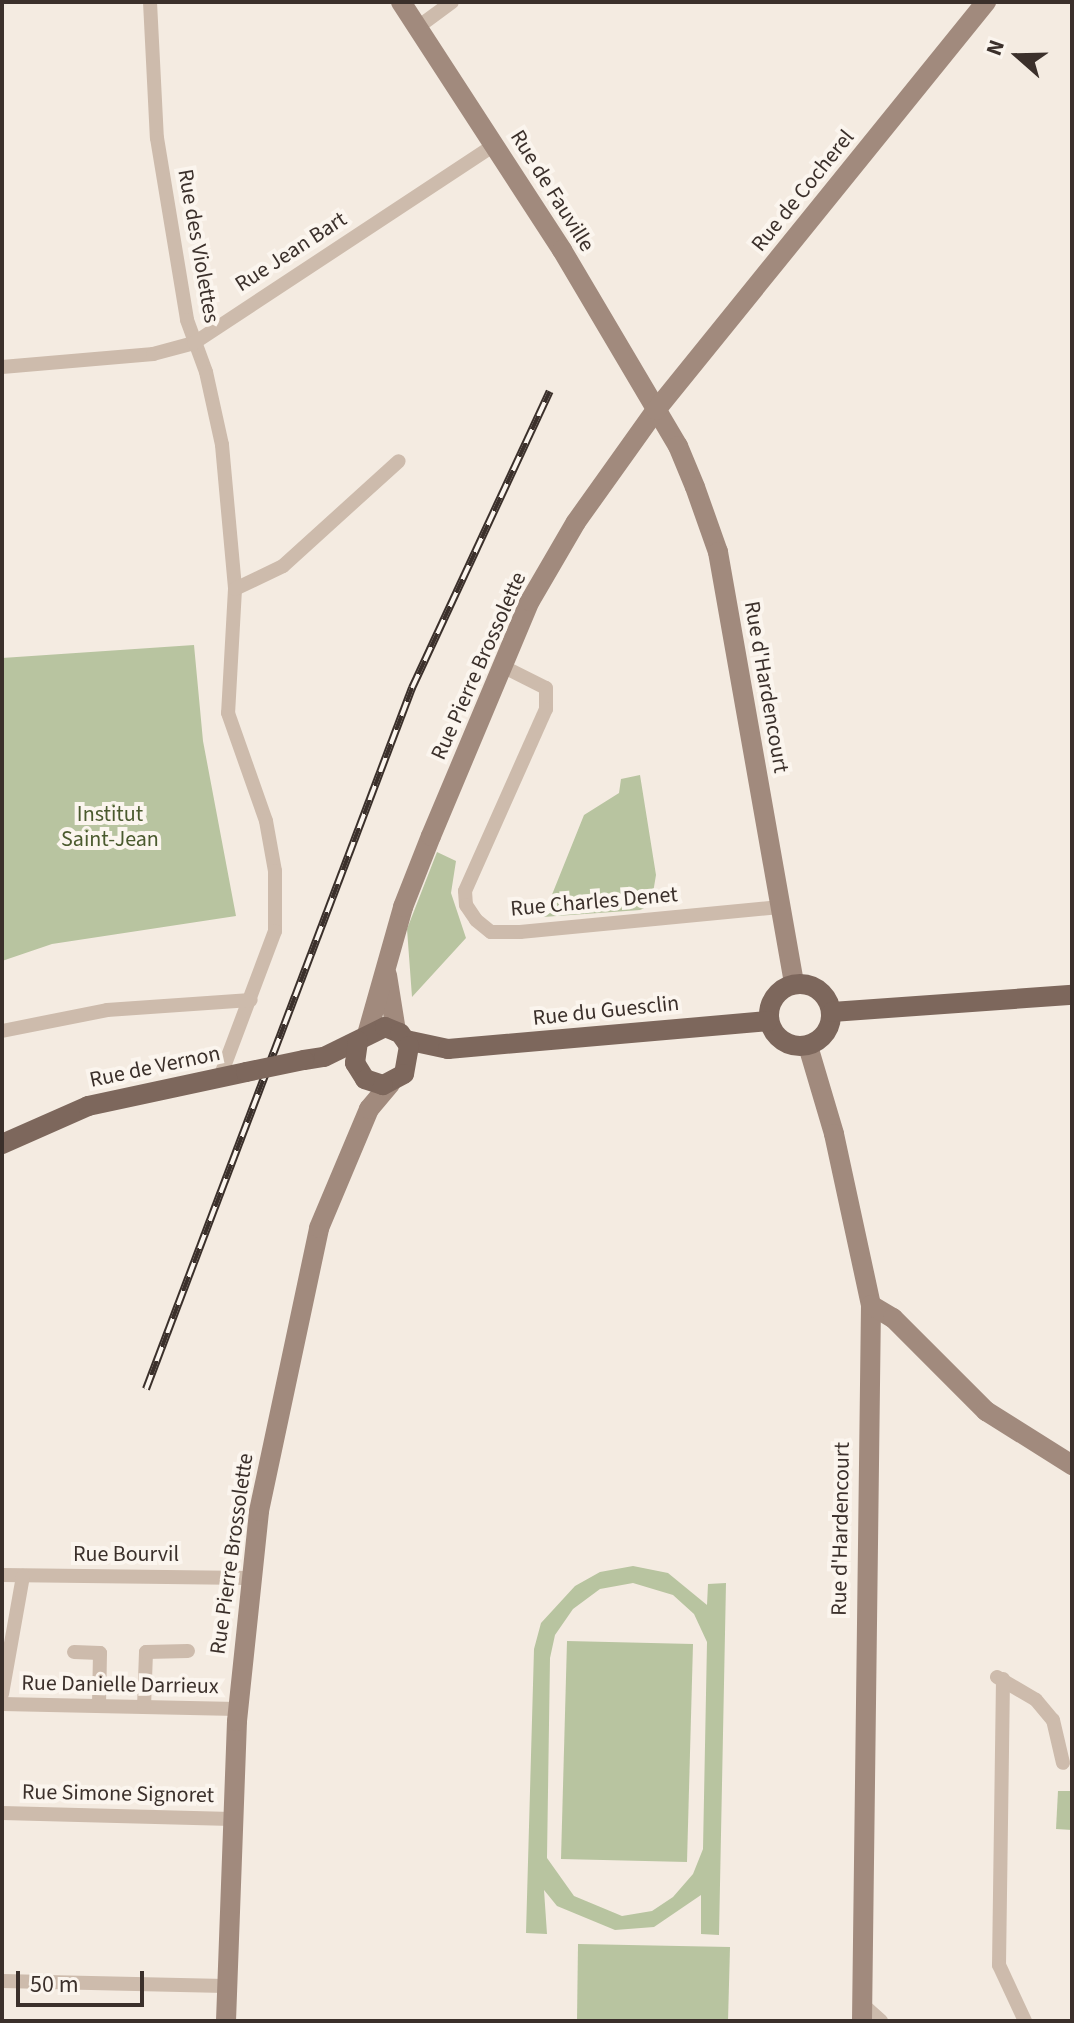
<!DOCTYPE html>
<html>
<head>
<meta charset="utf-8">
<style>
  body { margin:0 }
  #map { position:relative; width:1074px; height:2023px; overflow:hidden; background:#f4ebe1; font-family:"Source Sans 3",sans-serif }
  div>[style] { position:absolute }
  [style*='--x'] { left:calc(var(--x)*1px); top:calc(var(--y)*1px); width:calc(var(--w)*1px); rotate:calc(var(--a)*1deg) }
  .green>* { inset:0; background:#b8c4a0 }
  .street>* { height:14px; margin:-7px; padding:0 7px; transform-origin:7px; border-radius:7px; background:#cdbbac }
  .secondary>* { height:20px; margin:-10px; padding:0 10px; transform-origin:10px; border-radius:10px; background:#a18a7d }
  .primary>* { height:20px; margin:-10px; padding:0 10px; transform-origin:10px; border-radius:10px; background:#7d675c }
  .primary>.ring { margin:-10px; padding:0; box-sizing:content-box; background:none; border:20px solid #7d675c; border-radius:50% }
  .rail>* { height:8px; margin-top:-4px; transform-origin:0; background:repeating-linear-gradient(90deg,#fbf5ee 0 15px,#3b302b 0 30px); box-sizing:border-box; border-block:2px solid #3b302b }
  .primary-bridge>* { height:20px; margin:-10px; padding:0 10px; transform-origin:10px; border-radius:10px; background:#7d675c }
  span { translate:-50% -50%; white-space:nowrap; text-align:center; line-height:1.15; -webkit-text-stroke:8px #fbf5ee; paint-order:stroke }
  .street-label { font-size:22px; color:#3b302b }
  .park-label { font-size:22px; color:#4a5a2e }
  .frame { position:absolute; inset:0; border:4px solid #3b302b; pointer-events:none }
  .north { position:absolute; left:978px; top:16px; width:80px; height:80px; -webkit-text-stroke:6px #fbf5ee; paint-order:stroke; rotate:290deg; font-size:22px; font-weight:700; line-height:32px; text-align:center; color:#3b302b }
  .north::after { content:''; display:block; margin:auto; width:28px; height:36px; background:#3b302b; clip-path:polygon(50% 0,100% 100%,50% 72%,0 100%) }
  .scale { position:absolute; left:16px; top:1971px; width:128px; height:36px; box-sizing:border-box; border:4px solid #3b302b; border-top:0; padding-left:10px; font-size:24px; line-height:28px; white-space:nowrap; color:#3b302b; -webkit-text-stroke:6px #fbf5ee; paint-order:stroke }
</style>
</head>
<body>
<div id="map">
  <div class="green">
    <i style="clip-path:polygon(194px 645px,203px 741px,236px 916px,52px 944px,2px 961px,2px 658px)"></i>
    <i style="clip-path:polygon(640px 775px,656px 875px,651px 905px,640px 910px,543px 917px,584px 815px,619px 793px,621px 779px)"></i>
    <i style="clip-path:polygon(437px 852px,456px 861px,451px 893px,466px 938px,412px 997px,407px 929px)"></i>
    <i style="clip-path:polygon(evenodd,633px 1566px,668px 1573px,707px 1605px,708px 1584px,726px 1583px,719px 1935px,701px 1934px,701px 1895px,654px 1927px,615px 1930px,557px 1906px,544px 1890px,547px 1934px,526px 1933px,534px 1649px,541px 1623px,575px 1586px,600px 1572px,633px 1566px,633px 1583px,673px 1595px,694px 1614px,707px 1642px,703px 1849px,693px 1874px,673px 1897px,652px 1911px,622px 1916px,574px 1896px,547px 1858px,550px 1658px,555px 1635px,573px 1609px,600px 1589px,633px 1583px)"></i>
    <i style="clip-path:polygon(567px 1641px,693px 1644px,687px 1862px,561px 1859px)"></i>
    <i style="clip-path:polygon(1058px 1791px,1072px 1791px,1072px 1830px,1056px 1829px)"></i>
    <i style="clip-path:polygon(578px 1944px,730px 1947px,728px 2021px,577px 2021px)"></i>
  </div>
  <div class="street">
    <i style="--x:150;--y:2;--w:136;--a:87.1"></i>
    <i style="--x:157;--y:138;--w:184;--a:80.6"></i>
    <i style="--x:187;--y:320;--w:55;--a:69.9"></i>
    <i style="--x:206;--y:372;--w:75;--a:77.6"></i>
    <i style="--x:222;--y:445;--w:145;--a:84.8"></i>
    <i style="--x:235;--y:589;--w:124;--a:93.2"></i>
    <i style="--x:228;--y:713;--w:114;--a:70.6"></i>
    <i style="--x:266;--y:821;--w:51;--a:79.8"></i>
    <i style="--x:275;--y:871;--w:60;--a:90"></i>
    <i style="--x:275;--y:931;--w:156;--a:110.6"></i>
    <i style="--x:418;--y:27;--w:42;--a:-36.3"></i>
    <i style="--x:2;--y:367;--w:152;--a:-4.9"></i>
    <i style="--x:153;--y:354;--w:42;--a:-15"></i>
    <i style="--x:194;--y:343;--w:359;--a:-33.4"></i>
    <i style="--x:235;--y:589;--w:53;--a:-25.6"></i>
    <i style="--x:283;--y:566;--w:156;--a:-42.2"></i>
    <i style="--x:502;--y:666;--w:49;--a:26.6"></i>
    <i style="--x:546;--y:688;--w:21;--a:90"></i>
    <i style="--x:546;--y:709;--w:199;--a:114"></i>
    <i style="--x:465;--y:891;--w:14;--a:86"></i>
    <i style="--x:466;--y:905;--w:18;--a:56"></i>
    <i style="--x:476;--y:920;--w:19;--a:39"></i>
    <i style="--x:491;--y:932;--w:29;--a:0"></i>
    <i style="--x:520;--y:932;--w:261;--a:-5.5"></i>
    <i style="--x:2;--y:1031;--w:107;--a:-11.3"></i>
    <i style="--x:107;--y:1010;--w:144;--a:-4"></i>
    <i style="--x:2;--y:1575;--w:247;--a:0.7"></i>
    <i style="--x:74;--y:1652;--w:26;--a:2"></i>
    <i style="--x:100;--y:1653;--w:53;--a:91.1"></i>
    <i style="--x:997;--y:1677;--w:45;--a:30.5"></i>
    <i style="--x:1036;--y:1700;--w:26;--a:50"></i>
    <i style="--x:1053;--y:1720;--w:44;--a:76.9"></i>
    <i style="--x:1003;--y:1679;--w:286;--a:90.8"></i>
    <i style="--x:999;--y:1965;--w:62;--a:65.1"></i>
    <i style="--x:2;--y:1694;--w:120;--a:-79.9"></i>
    <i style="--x:2;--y:1704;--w:235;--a:1.2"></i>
    <i style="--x:144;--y:1707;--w:55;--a:-87.9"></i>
    <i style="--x:146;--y:1652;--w:42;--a:-1.4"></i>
    <i style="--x:2;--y:1813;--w:230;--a:1.5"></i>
    <i style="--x:2;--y:1981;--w:223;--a:1.3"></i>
    <i style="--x:861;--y:2003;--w:27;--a:42"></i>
  </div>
  <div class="secondary">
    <i style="--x:401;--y:2;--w:296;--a:57"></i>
    <i style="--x:562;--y:250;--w:228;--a:59.4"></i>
    <i style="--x:678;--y:446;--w:44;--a:67.5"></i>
    <i style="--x:695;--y:487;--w:69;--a:70.5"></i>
    <i style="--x:718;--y:552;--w:438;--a:80"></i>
    <i style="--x:387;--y:975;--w:57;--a:80.9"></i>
    <i style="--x:368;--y:1031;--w:129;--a:-74.2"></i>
    <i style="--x:403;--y:907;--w:76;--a:-68.5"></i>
    <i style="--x:431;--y:836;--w:255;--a:-67.2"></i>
    <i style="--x:530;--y:601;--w:91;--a:-59.8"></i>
    <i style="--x:576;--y:522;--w:138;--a:-54.5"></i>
    <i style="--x:656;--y:410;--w:525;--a:-51.03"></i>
    <i style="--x:808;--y:1046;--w:92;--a:73.5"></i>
    <i style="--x:834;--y:1134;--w:175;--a:77.8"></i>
    <i style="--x:871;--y:1305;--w:716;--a:90.72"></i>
    <i style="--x:871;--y:1305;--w:26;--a:31"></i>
    <i style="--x:893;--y:1318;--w:132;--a:45"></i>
    <i style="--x:986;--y:1411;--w:102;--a:32.1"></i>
    <i style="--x:226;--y:2021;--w:300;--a:-87.9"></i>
    <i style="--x:237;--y:1721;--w:211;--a:-84"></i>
    <i style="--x:259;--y:1511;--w:289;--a:-78"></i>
    <i style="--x:319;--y:1228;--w:129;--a:-67.2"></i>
    <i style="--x:369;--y:1109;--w:33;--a:-50"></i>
  </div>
  <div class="primary">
    <i class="ring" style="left:769px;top:984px;width:42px;height:42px"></i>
    <i style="--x:832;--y:1012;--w:241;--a:-4.1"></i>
    <i style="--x:406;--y:1040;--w:43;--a:12.1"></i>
    <i style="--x:448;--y:1049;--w:321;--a:-5"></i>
    <i style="--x:304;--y:1060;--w:20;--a:-9"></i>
    <i style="--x:324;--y:1057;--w:68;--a:-26.2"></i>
    <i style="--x:385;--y:1027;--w:16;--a:22"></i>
    <i style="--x:400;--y:1033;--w:16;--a:55"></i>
    <i style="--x:409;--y:1046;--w:28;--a:100"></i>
    <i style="--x:404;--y:1074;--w:24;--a:152"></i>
    <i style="--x:383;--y:1085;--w:19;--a:-162"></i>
    <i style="--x:365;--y:1079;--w:19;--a:-122"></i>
    <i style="--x:355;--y:1063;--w:22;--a:-82"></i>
    <i style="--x:2;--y:1144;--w:94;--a:-23.8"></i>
    <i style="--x:88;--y:1106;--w:162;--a:-12.1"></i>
  </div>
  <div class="rail">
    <i style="--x:146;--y:1389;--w:750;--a:-69.22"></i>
    <i style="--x:412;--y:688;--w:327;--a:-65.1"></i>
  </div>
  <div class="primary-bridge">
    <i style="--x:246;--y:1072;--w:59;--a:-11.7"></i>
  </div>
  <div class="street-label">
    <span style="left:552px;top:191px;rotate:58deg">Rue de Fauville</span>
    <span style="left:803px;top:191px;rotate:-51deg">Rue de Cocherel</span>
    <span style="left:198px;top:246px;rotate:80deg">Rue des Violettes</span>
    <span style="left:291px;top:252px;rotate:-33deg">Rue Jean Bart</span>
    <span style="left:479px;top:666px;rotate:-66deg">Rue Pierre Brossolette</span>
    <span style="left:766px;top:687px;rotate:80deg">Rue d'Hardencourt</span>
    <span style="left:594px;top:902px;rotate:-5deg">Rue Charles Denet</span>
    <span style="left:606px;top:1011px;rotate:-6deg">Rue du Guesclin</span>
    <span style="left:155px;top:1067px;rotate:-12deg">Rue de Vernon</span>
    <span style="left:841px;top:1529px;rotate:-89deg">Rue d'Hardencourt</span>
    <span style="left:232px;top:1554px;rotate:-82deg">Rue Pierre Brossolette</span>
    <span style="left:126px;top:1555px">Rue Bourvil</span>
    <span style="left:120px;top:1685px;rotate:1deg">Rue Danielle Darrieux</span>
    <span style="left:118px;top:1794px;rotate:1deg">Rue Simone Signoret</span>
  </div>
  <div class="park-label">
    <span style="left:110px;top:827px">Institut<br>Saint-Jean</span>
  </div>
  <div class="frame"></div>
  <div class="north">N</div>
  <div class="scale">50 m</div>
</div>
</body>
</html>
